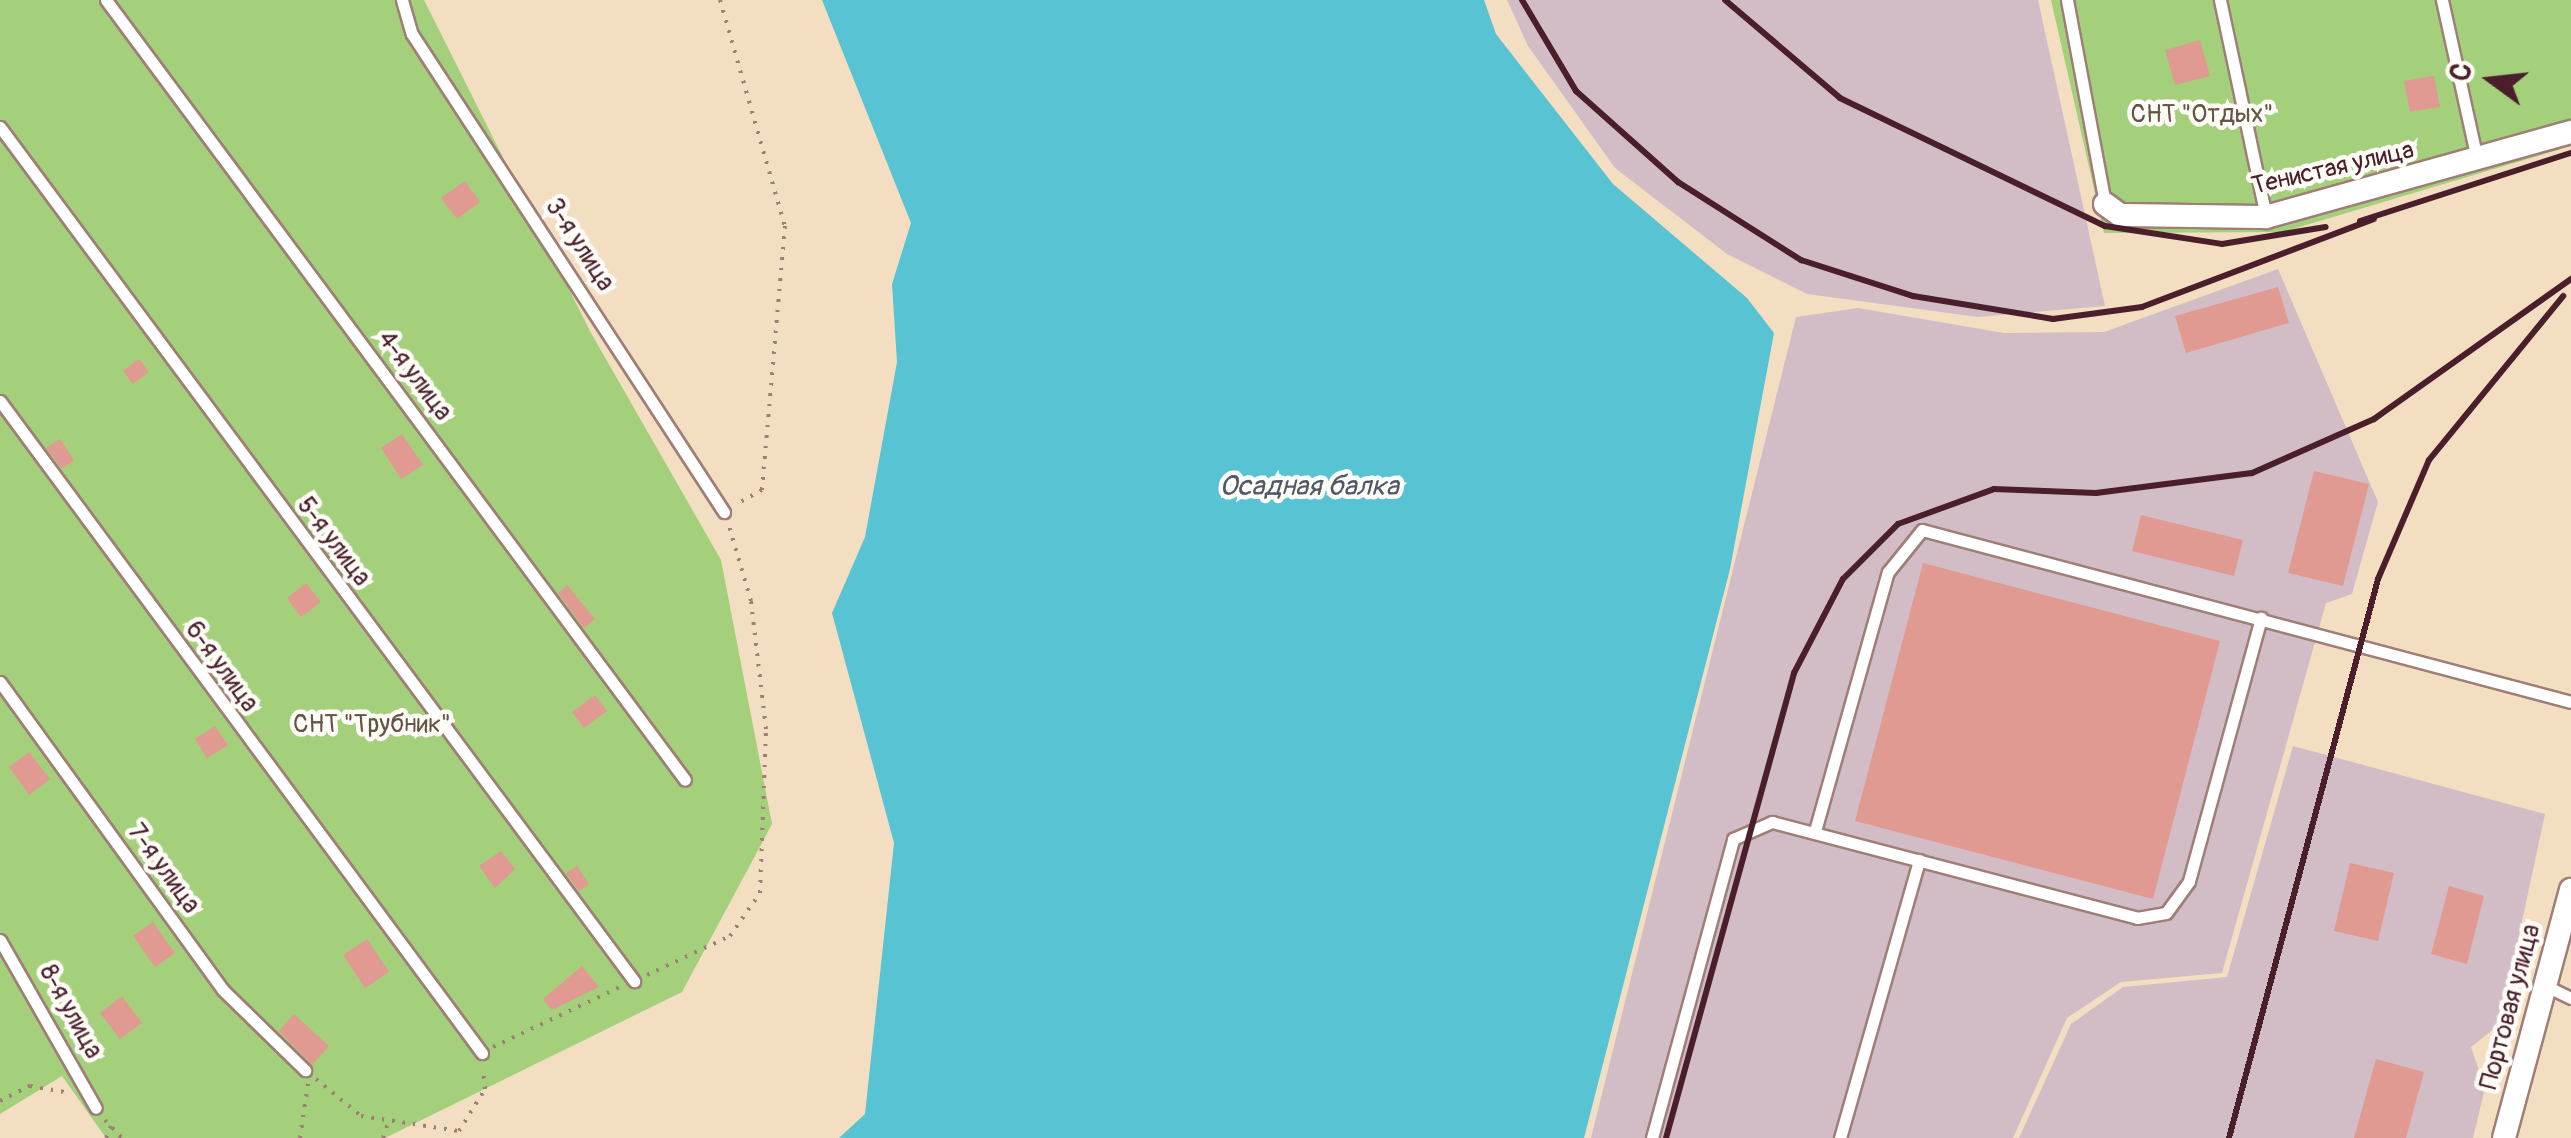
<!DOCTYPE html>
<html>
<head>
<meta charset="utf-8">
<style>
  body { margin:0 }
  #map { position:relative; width:2571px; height:1138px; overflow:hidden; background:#f4dec2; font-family:Pangolin,sans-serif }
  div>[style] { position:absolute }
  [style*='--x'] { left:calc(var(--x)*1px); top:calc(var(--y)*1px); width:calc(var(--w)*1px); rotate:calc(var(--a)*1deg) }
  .industrial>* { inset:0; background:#d2bdc6 }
  .green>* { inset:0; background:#a4cf7b }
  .water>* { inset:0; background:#58c3d3 }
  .building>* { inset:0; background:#e19a91 }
  .path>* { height:4px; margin-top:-2px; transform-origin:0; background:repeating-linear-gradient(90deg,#9f7e76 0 2.5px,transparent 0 10.5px) }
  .roads { filter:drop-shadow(2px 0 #9f7e76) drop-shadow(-2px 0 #9f7e76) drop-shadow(0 2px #9f7e76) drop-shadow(0 -2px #9f7e76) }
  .service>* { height:11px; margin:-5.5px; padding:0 5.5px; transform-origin:5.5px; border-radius:5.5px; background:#fff }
  .minor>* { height:22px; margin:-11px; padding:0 11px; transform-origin:11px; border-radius:11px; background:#fff }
  .rail>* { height:6px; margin:-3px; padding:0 3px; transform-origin:3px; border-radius:3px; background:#4a1f2b }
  span { translate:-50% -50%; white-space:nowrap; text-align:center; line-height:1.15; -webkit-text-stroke:9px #fdfcf7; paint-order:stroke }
  .park-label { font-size:25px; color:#655443 }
  .street-label { font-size:25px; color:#4a1f2b }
  .water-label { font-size:28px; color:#4f5866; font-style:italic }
  .north { position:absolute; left:2441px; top:30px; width:100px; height:100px; -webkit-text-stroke:8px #fdfcf7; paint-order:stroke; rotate:285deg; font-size:28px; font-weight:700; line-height:40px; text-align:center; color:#4a1f2b }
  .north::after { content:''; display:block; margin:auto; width:35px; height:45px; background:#4a1f2b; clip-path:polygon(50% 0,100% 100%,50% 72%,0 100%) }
</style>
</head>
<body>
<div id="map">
  <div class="industrial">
    <i style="clip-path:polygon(1507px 0,2038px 0,2105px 306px,1978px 317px,1807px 294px,1727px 254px,1615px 168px,1528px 46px)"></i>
    <i style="clip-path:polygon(2278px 269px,2378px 502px,2352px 594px,2326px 603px,2222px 973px,2121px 982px,2067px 1018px,2013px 1138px,1591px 1138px,1796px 317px,1858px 308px,2004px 333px,2104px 332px)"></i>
    <i style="clip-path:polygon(2293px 746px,2545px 814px,2500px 1024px,2471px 1047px,2485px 1088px,2473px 1138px,2019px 1138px,2071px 1024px,2123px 987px,2227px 977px)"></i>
  </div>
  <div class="green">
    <i style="clip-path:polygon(0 0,424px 0,591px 333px,721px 560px,772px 824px,682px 992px,385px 1138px,106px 1138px,62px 1076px,0 1114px)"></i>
    <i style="clip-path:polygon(2051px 0,2571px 0,2571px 146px,2283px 232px,2104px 233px)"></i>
  </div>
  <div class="water">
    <i style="clip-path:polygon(822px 0,1484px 0,1496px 34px,1613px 184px,1747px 298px,1774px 333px,1730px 569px,1584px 1138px,839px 1138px,865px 1114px,894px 843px,832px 613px,865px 537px,897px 362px,892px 284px,911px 223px)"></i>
  </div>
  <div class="building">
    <i style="clip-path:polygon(2200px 40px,2210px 76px,2175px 85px,2165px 50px)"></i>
    <i style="clip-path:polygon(2434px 76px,2440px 107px,2410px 112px,2404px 81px)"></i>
    <i style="clip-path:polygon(465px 181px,480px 202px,457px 219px,441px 198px)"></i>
    <i style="clip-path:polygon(2278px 287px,2289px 323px,2186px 353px,2175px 316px)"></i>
    <i style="clip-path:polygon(139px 359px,149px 372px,133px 384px,123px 371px)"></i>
    <i style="clip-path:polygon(402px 434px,423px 465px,401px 479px,381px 448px)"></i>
    <i style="clip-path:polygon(60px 439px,74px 460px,62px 469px,46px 448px)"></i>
    <i style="clip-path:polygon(2314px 471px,2369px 484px,2343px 586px,2288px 573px)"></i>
    <i style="clip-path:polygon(2141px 515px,2243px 540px,2234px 576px,2132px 551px)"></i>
    <i style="clip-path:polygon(1923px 563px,2220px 641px,2153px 899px,1855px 821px)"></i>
    <i style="clip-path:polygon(306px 583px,321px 602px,301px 617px,287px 598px)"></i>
    <i style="clip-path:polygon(567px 585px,595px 619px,584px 628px,558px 593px)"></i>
    <i style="clip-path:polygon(595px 695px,607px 711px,584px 728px,572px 712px)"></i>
    <i style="clip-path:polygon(215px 726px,228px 745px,207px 758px,195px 739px)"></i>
    <i style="clip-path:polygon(29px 752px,50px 779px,29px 795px,9px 767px)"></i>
    <i style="clip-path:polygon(501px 851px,515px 869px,495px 888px,479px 866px)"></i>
    <i style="clip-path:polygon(2350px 863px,2394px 873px,2378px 941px,2334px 931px)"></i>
    <i style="clip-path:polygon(577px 866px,589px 884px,579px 891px,566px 873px)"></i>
    <i style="clip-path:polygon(2449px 886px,2484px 896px,2467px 964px,2431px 954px)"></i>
    <i style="clip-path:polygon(153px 922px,175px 953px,155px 967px,133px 936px)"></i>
    <i style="clip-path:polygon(367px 939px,389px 972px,365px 988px,343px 955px)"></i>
    <i style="clip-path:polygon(582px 966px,599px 987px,552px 1010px,543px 999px)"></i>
    <i style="clip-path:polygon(122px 996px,142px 1023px,120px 1039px,100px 1013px)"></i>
    <i style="clip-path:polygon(294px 1014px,329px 1046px,312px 1065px,279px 1031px)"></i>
    <i style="clip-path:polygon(2376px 1059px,2424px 1072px,2406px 1138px,2354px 1138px)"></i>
  </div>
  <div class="path">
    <i style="--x:720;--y:0;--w:235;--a:74"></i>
    <i style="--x:785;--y:226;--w:265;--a:95"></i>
    <i style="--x:762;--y:490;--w:29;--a:151"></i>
    <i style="--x:647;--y:975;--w:92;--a:-25.2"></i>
    <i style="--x:730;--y:936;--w:52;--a:-55.1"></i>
    <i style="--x:760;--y:893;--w:164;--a:-87.9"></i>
    <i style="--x:766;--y:729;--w:129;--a:-96.7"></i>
    <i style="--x:751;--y:601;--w:78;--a:-106.3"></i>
    <i style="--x:493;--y:1047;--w:140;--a:-25.3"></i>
    <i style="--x:316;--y:1079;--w:58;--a:39.4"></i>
    <i style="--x:361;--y:1116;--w:99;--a:8.7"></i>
    <i style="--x:459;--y:1131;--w:49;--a:-58.2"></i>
    <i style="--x:485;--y:1089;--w:20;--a:-96"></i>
    <i style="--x:0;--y:1101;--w:34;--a:-27"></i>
    <i style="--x:30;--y:1086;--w:41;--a:9.9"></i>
    <i style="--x:105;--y:1120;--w:25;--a:47"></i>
    <i style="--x:106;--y:1138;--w:13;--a:-67"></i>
    <i style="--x:300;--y:1138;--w:55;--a:-81.6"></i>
    <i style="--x:383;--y:1138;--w:19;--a:-72"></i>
  </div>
  <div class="roads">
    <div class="service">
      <i style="--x:106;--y:0;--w:971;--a:53.41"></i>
      <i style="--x:402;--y:0;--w:35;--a:74"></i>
      <i style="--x:412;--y:34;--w:571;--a:56.87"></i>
      <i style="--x:2067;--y:0;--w:208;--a:79.4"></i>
      <i style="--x:2220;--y:0;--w:222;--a:78"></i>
      <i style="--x:2442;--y:0;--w:163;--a:77.6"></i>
      <i style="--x:0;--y:127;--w:1064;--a:53.41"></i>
      <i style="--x:0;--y:401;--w:811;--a:53.53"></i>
      <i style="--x:0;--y:682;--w:380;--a:54.1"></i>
      <i style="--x:223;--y:990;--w:115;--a:44.3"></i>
      <i style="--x:1815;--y:831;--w:269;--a:-74.3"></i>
      <i style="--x:1888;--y:572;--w:54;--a:-51"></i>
      <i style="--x:1922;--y:530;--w:671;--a:14.84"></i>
      <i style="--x:0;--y:940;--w:193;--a:60.3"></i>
      <i style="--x:2544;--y:985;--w:30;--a:26"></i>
      <i style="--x:1652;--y:1138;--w:310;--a:-74.8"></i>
      <i style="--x:1733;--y:839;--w:43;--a:-23.6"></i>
      <i style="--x:1772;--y:822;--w:377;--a:14.7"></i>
      <i style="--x:2137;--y:918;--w:29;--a:-10"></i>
      <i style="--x:2166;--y:913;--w:39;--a:-54"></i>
      <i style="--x:2189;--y:881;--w:273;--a:-74.7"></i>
      <i style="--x:1840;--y:1138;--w:289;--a:-74.1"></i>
    </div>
    <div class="minor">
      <i style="--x:2105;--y:204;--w:19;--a:36"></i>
      <i style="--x:2120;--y:215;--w:146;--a:0.8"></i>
      <i style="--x:2266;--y:217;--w:317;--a:-15.6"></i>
      <i style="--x:2504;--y:1138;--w:257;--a:-74.9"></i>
    </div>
  </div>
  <div class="rail">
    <i style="--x:1522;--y:0;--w:106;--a:59.3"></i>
    <i style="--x:1576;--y:91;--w:137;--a:41.7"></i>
    <i style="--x:1678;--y:182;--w:146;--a:32.4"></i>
    <i style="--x:1801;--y:260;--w:118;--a:17.8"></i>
    <i style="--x:1913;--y:296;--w:142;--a:9.3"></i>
    <i style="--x:2053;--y:319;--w:90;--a:-7.7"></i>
    <i style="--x:2142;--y:307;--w:248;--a:-20.8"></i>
    <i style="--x:1725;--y:0;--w:151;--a:40.4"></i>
    <i style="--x:1840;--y:98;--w:294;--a:25.8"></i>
    <i style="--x:2105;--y:226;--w:118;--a:8.7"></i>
    <i style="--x:2222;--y:244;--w:105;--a:-9.3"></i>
    <i style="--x:2360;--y:221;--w:222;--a:-17.9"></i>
    <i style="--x:1666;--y:1138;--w:482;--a:-74.6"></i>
    <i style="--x:1794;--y:673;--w:106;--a:-62.5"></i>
    <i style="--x:1843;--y:579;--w:78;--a:-45"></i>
    <i style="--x:1898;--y:524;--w:102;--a:-20"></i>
    <i style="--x:1994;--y:489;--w:102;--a:2.2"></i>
    <i style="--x:2096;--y:493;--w:157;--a:-7.3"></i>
    <i style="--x:2252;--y:473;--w:133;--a:-23.9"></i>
    <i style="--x:2374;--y:419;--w:242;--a:-35.4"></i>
    <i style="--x:2229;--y:1138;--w:579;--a:-75.07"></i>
    <i style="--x:2378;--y:579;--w:129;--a:-66.8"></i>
    <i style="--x:2429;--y:460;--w:212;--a:-50.7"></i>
  </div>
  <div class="park-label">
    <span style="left:2202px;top:115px">СНТ "Отдых"</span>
    <span style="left:372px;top:725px">СНТ "Трубник"</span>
  </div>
  <div class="street-label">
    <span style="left:2333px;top:169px;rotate:-13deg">Тенистая улица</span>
    <span style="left:579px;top:245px;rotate:57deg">3-я улица</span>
    <span style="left:414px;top:376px;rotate:53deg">4-я улица</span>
    <span style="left:333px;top:542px;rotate:53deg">5-я улица</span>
    <span style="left:221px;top:667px;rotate:54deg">6-я улица</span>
    <span style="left:163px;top:869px;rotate:54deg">7-я улица</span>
    <span style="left:2511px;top:1007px;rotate:-75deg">Портовая улица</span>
    <span style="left:70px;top:1012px;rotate:61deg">8-я улица</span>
  </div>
  <div class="water-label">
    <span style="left:1309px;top:487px">Осадная балка</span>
  </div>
  <div class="north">С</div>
</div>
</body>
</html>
